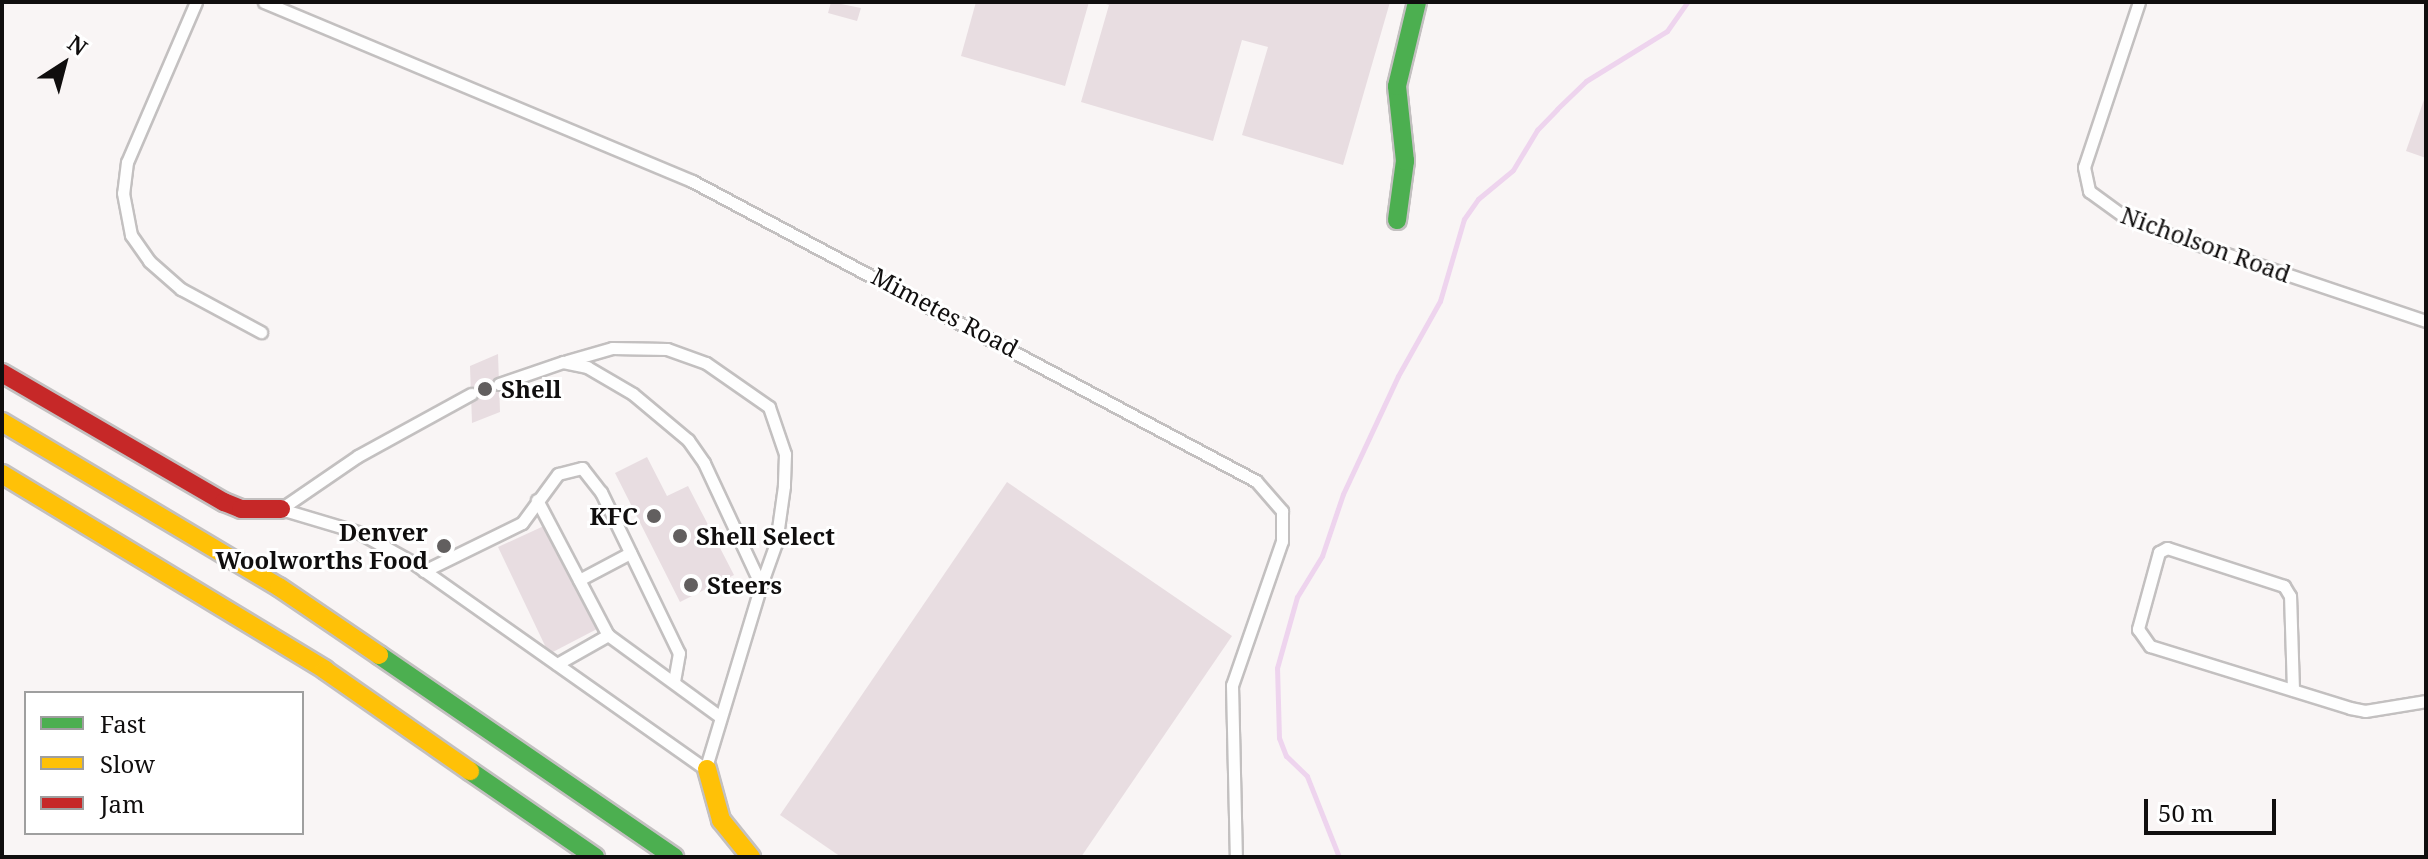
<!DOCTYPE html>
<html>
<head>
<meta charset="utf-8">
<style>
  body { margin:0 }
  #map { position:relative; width:2428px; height:859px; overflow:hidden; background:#f9f5f5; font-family:"Noto Serif",serif }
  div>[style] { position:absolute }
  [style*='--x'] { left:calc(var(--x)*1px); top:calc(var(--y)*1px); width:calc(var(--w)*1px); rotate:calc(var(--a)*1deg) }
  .stream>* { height:5px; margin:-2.5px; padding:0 2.5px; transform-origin:2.5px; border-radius:2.5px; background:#eed4ee }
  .building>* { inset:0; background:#e8dde1 }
  .roads { filter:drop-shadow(2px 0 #c3c0c0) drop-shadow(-2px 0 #c3c0c0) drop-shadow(0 2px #c3c0c0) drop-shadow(0 -2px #c3c0c0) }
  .lane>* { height:11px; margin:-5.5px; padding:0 5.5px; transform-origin:5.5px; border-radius:5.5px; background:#fefefe }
  .fast>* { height:18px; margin:-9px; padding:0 9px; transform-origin:9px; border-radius:9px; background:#4caf50 }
  .slow>* { height:18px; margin:-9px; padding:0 9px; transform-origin:9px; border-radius:9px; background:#ffc107 }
  .jam>* { height:18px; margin:-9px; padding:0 9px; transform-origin:9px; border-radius:9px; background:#c62828 }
  .dots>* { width:22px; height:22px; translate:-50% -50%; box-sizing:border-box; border:4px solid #fff; border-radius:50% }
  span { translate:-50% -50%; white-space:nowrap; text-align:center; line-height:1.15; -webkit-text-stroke:6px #fff; paint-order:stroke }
  .street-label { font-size:24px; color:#100e0e }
  .poi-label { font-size:24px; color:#100e0e; font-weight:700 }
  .left { translate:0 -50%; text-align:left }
  .right { translate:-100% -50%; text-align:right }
  .frame { position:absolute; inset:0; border:4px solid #100e0e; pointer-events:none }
  .legend { position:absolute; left:24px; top:691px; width:280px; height:144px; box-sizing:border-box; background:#fff; border:2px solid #9f9f9f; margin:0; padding:10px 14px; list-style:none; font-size:24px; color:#100e0e }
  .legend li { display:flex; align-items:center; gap:16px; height:40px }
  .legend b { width:40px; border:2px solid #9f9f9f }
  .north { position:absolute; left:24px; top:24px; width:80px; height:80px; -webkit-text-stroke:6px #fff; paint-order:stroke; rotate:36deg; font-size:22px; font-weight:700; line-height:32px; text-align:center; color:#100e0e }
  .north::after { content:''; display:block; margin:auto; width:28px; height:36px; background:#100e0e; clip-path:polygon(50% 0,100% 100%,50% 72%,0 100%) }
  .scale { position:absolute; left:2144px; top:799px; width:132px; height:36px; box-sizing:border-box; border:4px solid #100e0e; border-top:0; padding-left:10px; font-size:24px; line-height:28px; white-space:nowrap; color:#100e0e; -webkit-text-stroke:6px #fff; paint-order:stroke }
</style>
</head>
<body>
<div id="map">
  <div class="stream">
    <i style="--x:1339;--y:857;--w:87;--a:-111.6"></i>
    <i style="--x:1307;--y:776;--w:29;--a:-136"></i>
    <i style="--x:1286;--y:756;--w:19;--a:-111"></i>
    <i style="--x:1279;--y:738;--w:70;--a:-91.6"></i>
    <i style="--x:1277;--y:668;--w:74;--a:-74.3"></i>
    <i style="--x:1297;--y:597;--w:48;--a:-58.6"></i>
    <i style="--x:1322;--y:556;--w:65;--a:-71.3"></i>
    <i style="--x:1343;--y:494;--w:130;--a:-65"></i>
    <i style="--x:1398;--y:376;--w:86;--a:-60.8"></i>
    <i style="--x:1440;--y:301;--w:85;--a:-73.7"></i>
    <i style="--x:1464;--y:219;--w:24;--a:-55"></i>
    <i style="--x:1478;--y:199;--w:45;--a:-39.6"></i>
    <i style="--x:1513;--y:170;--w:47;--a:-59"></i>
    <i style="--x:1537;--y:130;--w:29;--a:-46"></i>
    <i style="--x:1557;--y:109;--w:40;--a:-44"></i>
    <i style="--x:1586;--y:81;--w:95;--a:-31.7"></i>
    <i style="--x:1667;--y:31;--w:35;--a:-55"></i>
  </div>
  <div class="building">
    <i style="clip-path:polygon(831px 2px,861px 8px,857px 21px,828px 13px)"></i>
    <i style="clip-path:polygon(976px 2px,1089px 2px,1065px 86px,961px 56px)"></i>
    <i style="clip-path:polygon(1100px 2px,1390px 2px,1343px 165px,1242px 135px,1268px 47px,1242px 40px,1213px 141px,1081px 102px,1109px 5px)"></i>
    <i style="clip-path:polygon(2426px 94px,2426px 158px,2406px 151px)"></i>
    <i style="clip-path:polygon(498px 354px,500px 412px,472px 423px,470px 366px)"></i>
    <i style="clip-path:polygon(647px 457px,667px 496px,688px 486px,734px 575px,680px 602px,615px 473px)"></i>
    <i style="clip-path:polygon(1007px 482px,1232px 636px,1081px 857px,841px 857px,780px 815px)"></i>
    <i style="clip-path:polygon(546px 525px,597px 629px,549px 654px,498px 547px)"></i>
  </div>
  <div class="roads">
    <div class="lane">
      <i style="--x:196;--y:2;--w:174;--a:113.3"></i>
      <i style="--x:127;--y:162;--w:31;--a:97"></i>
      <i style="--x:123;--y:193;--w:43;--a:79.2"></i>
      <i style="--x:131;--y:235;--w:32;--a:55"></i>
      <i style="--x:149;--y:261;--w:43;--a:41.2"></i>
      <i style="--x:181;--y:289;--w:91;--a:28.3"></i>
      <i style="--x:264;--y:2;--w:464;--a:22.7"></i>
      <i style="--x:692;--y:181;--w:639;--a:28.01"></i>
      <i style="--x:1256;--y:481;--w:40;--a:49"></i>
      <i style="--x:1282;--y:511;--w:30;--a:90"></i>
      <i style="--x:1282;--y:541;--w:152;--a:109.1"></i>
      <i style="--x:1232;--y:685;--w:172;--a:88.7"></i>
      <i style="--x:2139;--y:2;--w:174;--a:108.4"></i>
      <i style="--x:2084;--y:167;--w:25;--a:78"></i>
      <i style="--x:2089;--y:191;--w:41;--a:36"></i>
      <i style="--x:2122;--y:215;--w:55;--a:22.4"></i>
      <i style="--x:2173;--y:236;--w:267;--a:18.6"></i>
      <i style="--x:567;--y:361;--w:47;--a:-16.1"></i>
      <i style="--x:612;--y:348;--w:55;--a:1"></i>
      <i style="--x:667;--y:349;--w:41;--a:19.7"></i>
      <i style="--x:706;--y:363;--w:77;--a:34.9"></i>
      <i style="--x:769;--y:407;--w:50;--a:71.2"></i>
      <i style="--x:785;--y:454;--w:32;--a:92"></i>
      <i style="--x:784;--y:486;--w:58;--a:98"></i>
      <i style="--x:776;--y:543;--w:45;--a:109.7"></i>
      <i style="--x:499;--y:384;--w:68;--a:-19"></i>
      <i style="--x:563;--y:362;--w:25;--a:12"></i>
      <i style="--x:587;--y:367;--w:53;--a:30.4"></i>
      <i style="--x:633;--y:394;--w:72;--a:39.9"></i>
      <i style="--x:688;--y:440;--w:28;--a:55"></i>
      <i style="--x:704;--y:463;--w:135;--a:65"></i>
      <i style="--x:761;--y:585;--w:187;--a:106.8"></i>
      <i style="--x:537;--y:500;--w:153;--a:62.3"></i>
      <i style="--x:608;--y:635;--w:137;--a:36.1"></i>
      <i style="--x:285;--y:506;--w:88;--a:-34.4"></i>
      <i style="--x:358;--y:456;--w:129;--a:-28.8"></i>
      <i style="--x:284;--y:510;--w:77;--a:16.6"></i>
      <i style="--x:358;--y:532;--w:62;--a:29.1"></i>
      <i style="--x:412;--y:562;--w:356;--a:35.2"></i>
      <i style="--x:424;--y:571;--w:109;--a:-26.1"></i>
      <i style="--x:522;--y:523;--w:61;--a:-53.7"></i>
      <i style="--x:558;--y:474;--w:25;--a:-14"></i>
      <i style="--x:582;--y:468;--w:31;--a:52"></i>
      <i style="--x:601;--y:492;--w:179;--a:64.2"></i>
      <i style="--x:679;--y:653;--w:29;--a:100"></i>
      <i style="--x:579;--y:580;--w:58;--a:-27.9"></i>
      <i style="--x:557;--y:664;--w:59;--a:-29.6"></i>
      <i style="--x:2293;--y:690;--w:94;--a:-91.8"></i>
      <i style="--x:2290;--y:596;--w:12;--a:-121"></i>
      <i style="--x:2284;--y:586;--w:123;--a:-162"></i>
      <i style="--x:2167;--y:548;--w:9;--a:153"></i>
      <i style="--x:2159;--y:552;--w:80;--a:105.3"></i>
      <i style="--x:2138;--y:629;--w:21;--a:55"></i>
      <i style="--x:2150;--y:646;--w:209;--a:17.2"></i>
      <i style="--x:2350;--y:708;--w:15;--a:11"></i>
      <i style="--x:2365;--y:711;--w:62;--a:-9.3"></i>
    </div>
    <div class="fast">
      <i style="--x:1397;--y:220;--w:60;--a:-82.3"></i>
      <i style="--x:1405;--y:161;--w:75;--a:-96.1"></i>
      <i style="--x:1397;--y:86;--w:86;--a:-76.6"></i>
      <i style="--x:379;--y:655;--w:358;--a:34.4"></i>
      <i style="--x:470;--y:771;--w:152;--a:34.5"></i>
    </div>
    <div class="slow">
      <i style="--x:2;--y:422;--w:322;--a:30.8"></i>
      <i style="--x:279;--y:587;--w:121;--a:34.2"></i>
      <i style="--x:2;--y:474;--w:378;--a:31.2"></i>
      <i style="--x:325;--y:670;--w:177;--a:34.9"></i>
      <i style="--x:707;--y:769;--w:53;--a:74.6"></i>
      <i style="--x:721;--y:820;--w:48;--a:51"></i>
    </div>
    <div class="jam">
      <i style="--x:2;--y:373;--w:257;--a:30.2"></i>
      <i style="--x:224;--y:502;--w:18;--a:22"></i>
      <i style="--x:241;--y:509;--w:40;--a:0"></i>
    </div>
  </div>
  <div class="dots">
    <i style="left:485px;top:389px;background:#625f5f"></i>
    <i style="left:654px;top:516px;background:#625f5f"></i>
    <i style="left:680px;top:536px;background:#625f5f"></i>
    <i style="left:444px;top:546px;background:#625f5f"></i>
    <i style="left:691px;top:585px;background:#625f5f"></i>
  </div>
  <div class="street-label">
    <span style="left:2206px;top:244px;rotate:20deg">Nicholson Road</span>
    <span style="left:945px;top:312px;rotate:28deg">Mimetes Road</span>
  </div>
  <div class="poi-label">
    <span class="left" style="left:501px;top:389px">Shell</span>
    <span class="right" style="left:638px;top:516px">KFC</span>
    <span class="right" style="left:428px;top:546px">Denver<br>Woolworths Food</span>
    <span class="left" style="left:696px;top:536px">Shell Select</span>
    <span class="left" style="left:707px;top:585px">Steers</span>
  </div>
  <div class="frame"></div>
  <ul class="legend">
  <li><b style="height:10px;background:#4caf50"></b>Fast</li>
  <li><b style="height:10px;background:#ffc107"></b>Slow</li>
  <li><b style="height:10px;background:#c62828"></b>Jam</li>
  </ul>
  <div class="north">N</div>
  <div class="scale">50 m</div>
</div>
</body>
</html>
